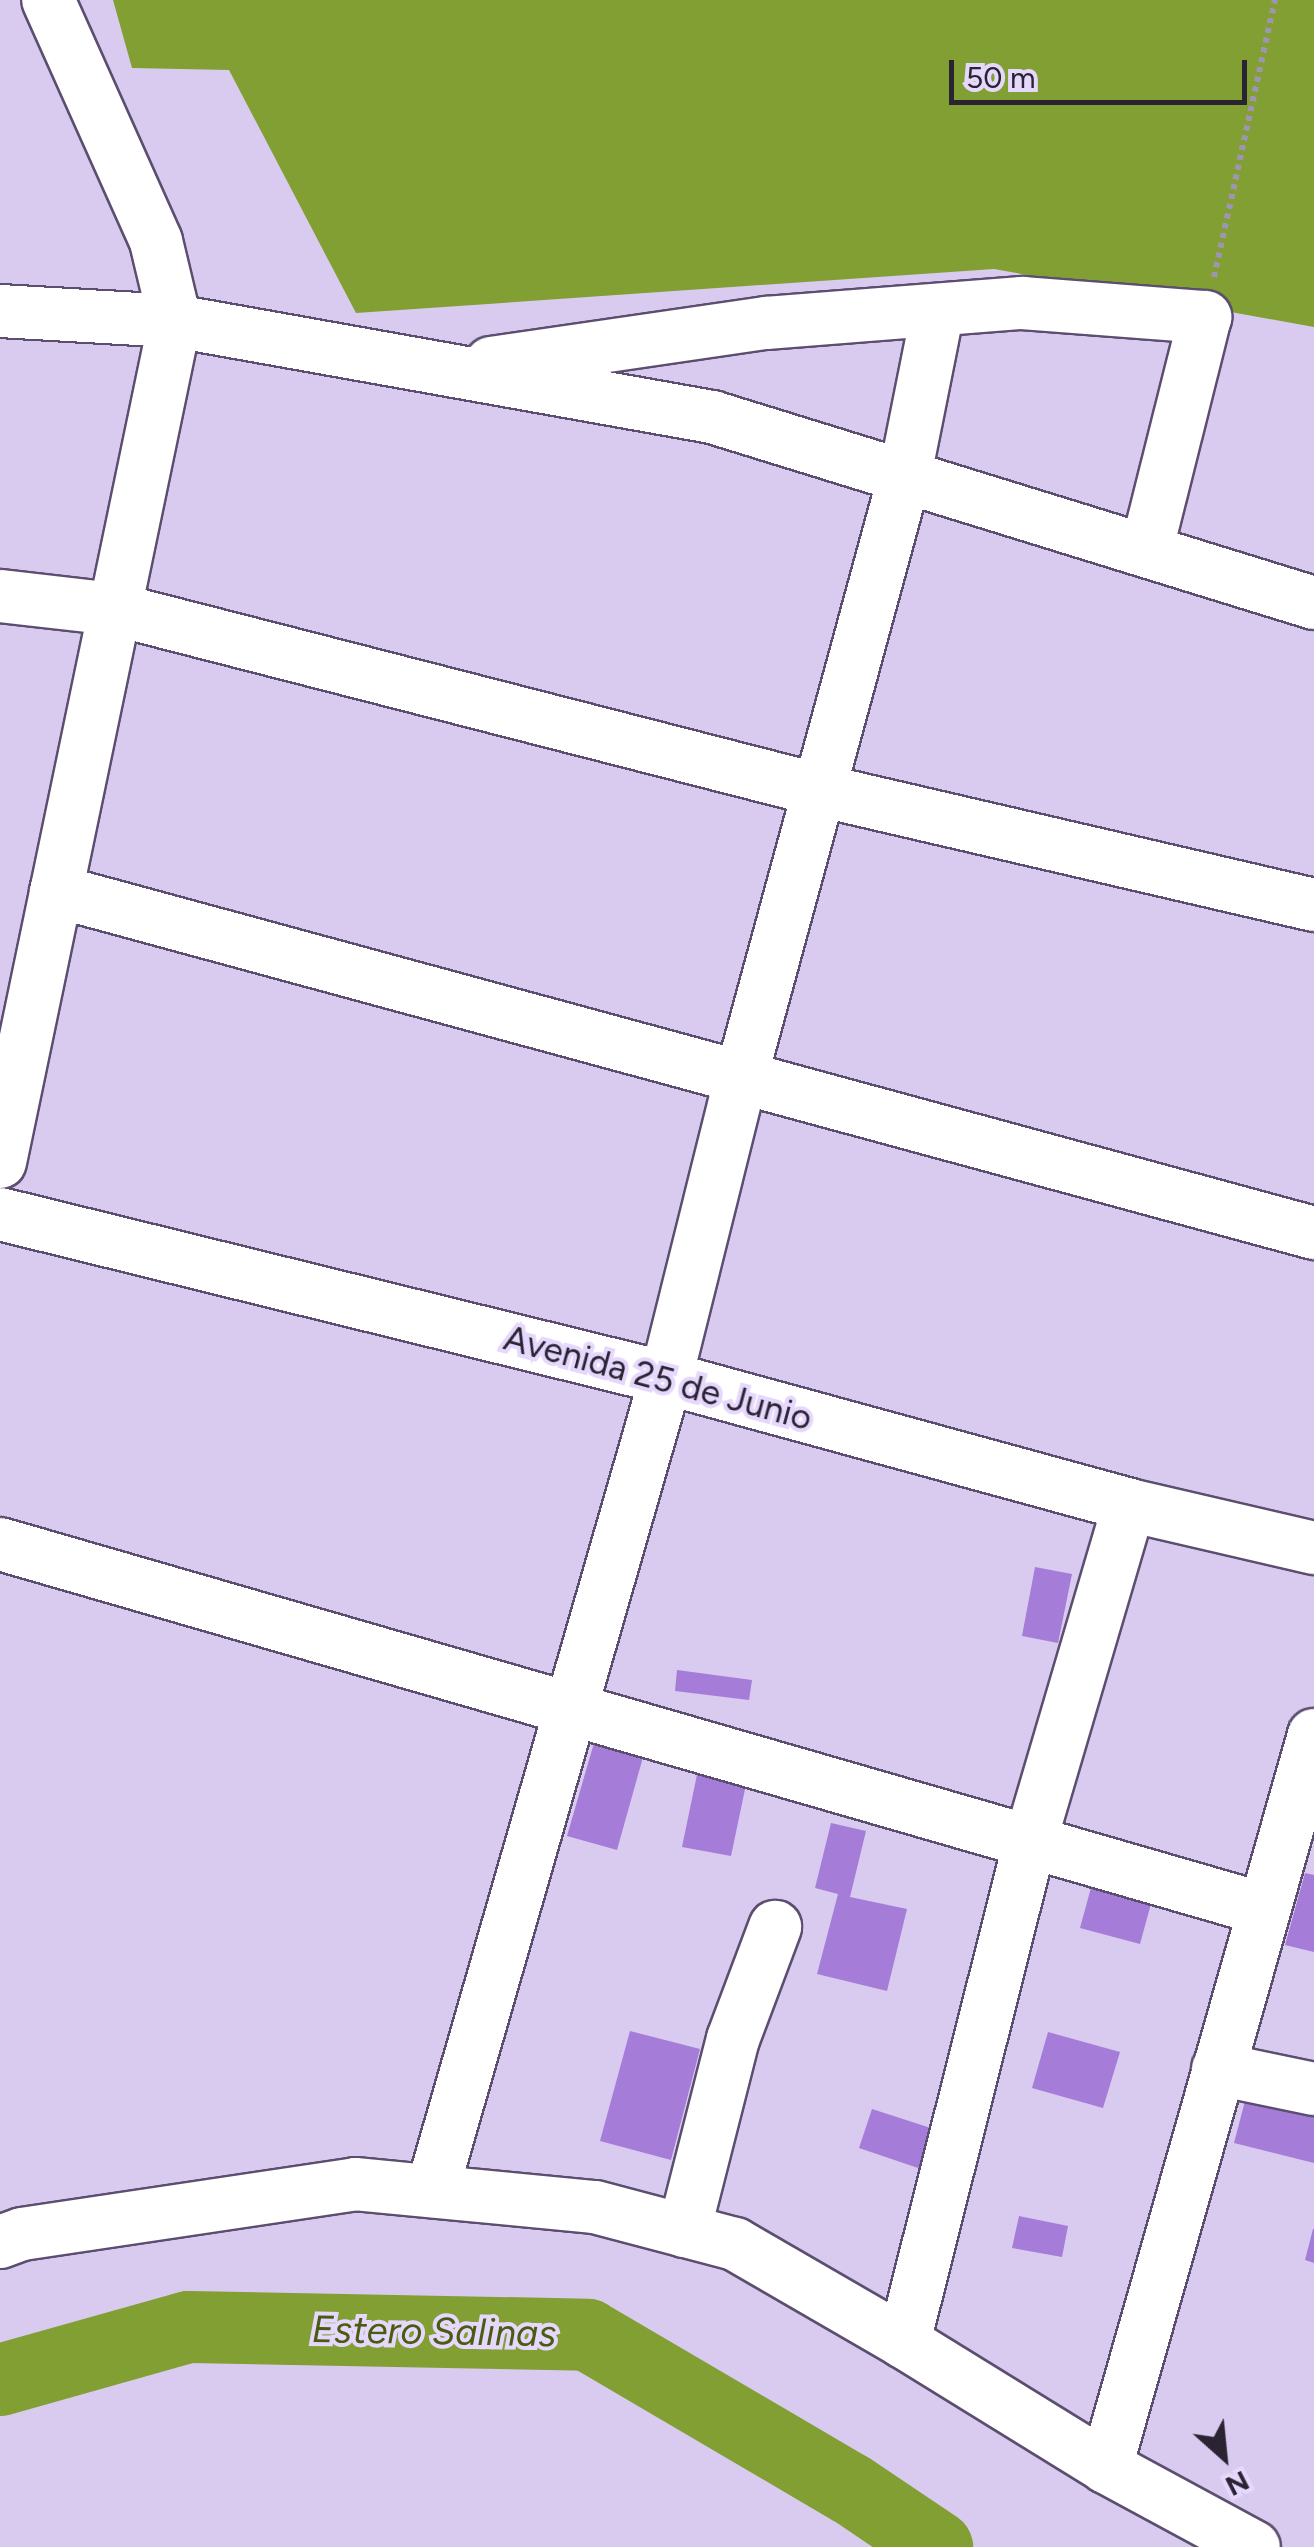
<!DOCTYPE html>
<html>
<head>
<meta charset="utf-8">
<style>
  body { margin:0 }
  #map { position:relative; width:1314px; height:2547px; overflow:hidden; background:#d9caf0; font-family:Figtree,sans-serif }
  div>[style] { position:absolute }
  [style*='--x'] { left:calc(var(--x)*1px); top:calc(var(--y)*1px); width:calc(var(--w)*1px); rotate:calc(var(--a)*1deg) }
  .water>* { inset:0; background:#819f32 }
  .river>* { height:72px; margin:-36px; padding:0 36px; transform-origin:36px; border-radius:36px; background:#819f32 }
  .building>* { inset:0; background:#a57cd8 }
  .path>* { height:6px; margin-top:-3px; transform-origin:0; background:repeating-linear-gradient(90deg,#a094b3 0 5px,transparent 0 10px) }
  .roads { filter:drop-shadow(2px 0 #5c4e6f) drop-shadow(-2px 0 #5c4e6f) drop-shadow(0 2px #5c4e6f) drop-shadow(0 -2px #5c4e6f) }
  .minor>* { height:52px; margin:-26px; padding:0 26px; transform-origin:26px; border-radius:26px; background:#fff }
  span { translate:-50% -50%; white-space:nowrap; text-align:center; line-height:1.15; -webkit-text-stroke:8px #e6d7fd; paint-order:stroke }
  .street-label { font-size:35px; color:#292332 }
  .water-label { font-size:38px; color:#495c10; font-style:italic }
  .north { position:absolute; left:1174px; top:2407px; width:100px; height:100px; -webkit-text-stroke:8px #e6d7fd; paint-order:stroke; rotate:153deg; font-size:28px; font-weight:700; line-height:40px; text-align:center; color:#292332 }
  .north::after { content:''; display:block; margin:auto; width:35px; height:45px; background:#292332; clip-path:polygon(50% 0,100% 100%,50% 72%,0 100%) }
  .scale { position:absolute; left:949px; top:60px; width:298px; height:45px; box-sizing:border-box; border:5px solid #292332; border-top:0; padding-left:12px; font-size:30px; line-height:35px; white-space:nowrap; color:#292332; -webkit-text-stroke:8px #e6d7fd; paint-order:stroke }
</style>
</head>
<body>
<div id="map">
  <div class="water">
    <i style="clip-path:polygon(113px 0,1314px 0,1314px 327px,994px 269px,356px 313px,229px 70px,132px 68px)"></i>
  </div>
  <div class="river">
    <i style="--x:0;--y:2380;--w:196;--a:-15.7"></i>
    <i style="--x:189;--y:2327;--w:399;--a:1.1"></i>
    <i style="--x:588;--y:2335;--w:305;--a:30.4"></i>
    <i style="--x:851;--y:2489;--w:104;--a:34"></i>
  </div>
  <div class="building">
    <i style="clip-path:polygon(1035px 1567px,1072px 1574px,1058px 1643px,1022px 1636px)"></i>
    <i style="clip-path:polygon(677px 1670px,752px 1680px,749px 1700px,675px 1691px)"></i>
    <i style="clip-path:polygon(596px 1736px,645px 1750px,617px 1850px,567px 1836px)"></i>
    <i style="clip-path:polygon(699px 1765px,748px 1775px,731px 1856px,682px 1847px)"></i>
    <i style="clip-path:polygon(831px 1823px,866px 1831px,850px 1897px,907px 1909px,887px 1991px,817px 1974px,838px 1894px,815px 1888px)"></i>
    <i style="clip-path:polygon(1098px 1862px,1158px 1878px,1140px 1944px,1080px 1928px)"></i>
    <i style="clip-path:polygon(1305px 1873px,1314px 1875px,1314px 1952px,1285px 1945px)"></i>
    <i style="clip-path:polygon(630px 2031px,700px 2049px,671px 2160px,600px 2141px)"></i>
    <i style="clip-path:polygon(1048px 2032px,1120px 2052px,1103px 2108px,1032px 2088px)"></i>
    <i style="clip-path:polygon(1250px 2082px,1314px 2099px,1314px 2163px,1234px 2143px)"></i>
    <i style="clip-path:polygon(872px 2109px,937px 2130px,924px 2170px,859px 2148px)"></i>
    <i style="clip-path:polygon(1019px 2216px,1068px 2226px,1062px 2257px,1012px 2248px)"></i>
    <i style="clip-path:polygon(1313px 2229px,1314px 2229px,1314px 2263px,1305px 2260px)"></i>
  </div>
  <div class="path">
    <i style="--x:1214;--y:277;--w:284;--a:-77.6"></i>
  </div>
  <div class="roads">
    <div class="minor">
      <i style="--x:0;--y:311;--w:175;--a:3.3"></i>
      <i style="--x:175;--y:321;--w:546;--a:10.14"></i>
      <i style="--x:712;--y:417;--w:630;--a:17.17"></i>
      <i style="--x:491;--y:363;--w:278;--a:-8.3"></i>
      <i style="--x:766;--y:323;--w:257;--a:-4.5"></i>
      <i style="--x:1022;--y:303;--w:184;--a:4.4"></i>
      <i style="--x:1205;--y:317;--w:238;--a:104.1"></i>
      <i style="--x:0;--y:596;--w:115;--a:6.5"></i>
      <i style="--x:114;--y:609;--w:728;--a:14.4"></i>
      <i style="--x:819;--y:790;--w:508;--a:13.08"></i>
      <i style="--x:56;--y:891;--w:1304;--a:15.21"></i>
      <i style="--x:0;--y:1162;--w:859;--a:-78.25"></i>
      <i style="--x:175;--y:321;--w:82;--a:-103.4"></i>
      <i style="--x:156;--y:241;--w:264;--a:-114.1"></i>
      <i style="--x:0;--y:1214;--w:686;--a:13.83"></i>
      <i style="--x:666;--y:1378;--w:480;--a:15.3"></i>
      <i style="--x:1129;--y:1505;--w:190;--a:13.1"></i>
      <i style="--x:0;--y:1544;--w:1315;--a:16.12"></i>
      <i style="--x:1218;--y:2069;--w:98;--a:11.8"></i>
      <i style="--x:432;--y:2191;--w:846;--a:-73.94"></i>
      <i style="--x:666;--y:1378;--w:310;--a:-76"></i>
      <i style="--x:741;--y:1077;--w:624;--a:-74.76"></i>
      <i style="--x:905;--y:475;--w:168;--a:-78.7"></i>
      <i style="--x:684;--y:2231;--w:198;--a:-75.7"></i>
      <i style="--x:733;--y:2039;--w:120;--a:-69.4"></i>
      <i style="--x:0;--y:2242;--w:23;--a:-20"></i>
      <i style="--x:22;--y:2234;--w:337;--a:-8.5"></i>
      <i style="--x:355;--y:2184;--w:241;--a:5.5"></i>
      <i style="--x:595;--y:2207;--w:145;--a:14.8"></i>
      <i style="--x:735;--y:2244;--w:195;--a:30.1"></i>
      <i style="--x:904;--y:2342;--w:238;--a:31.7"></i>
      <i style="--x:1106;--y:2467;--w:168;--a:28.4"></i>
      <i style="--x:904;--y:2342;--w:516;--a:-75.86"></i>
      <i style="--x:1030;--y:1842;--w:351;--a:-73.6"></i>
      <i style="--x:1106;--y:2467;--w:761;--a:-74.14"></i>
    </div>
  </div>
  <div class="street-label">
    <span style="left:658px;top:1378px;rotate:15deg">Avenida 25 de Junio</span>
  </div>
  <div class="water-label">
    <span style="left:434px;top:2332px;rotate:1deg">Estero Salinas</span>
  </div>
  <div class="north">N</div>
  <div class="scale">50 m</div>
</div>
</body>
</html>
